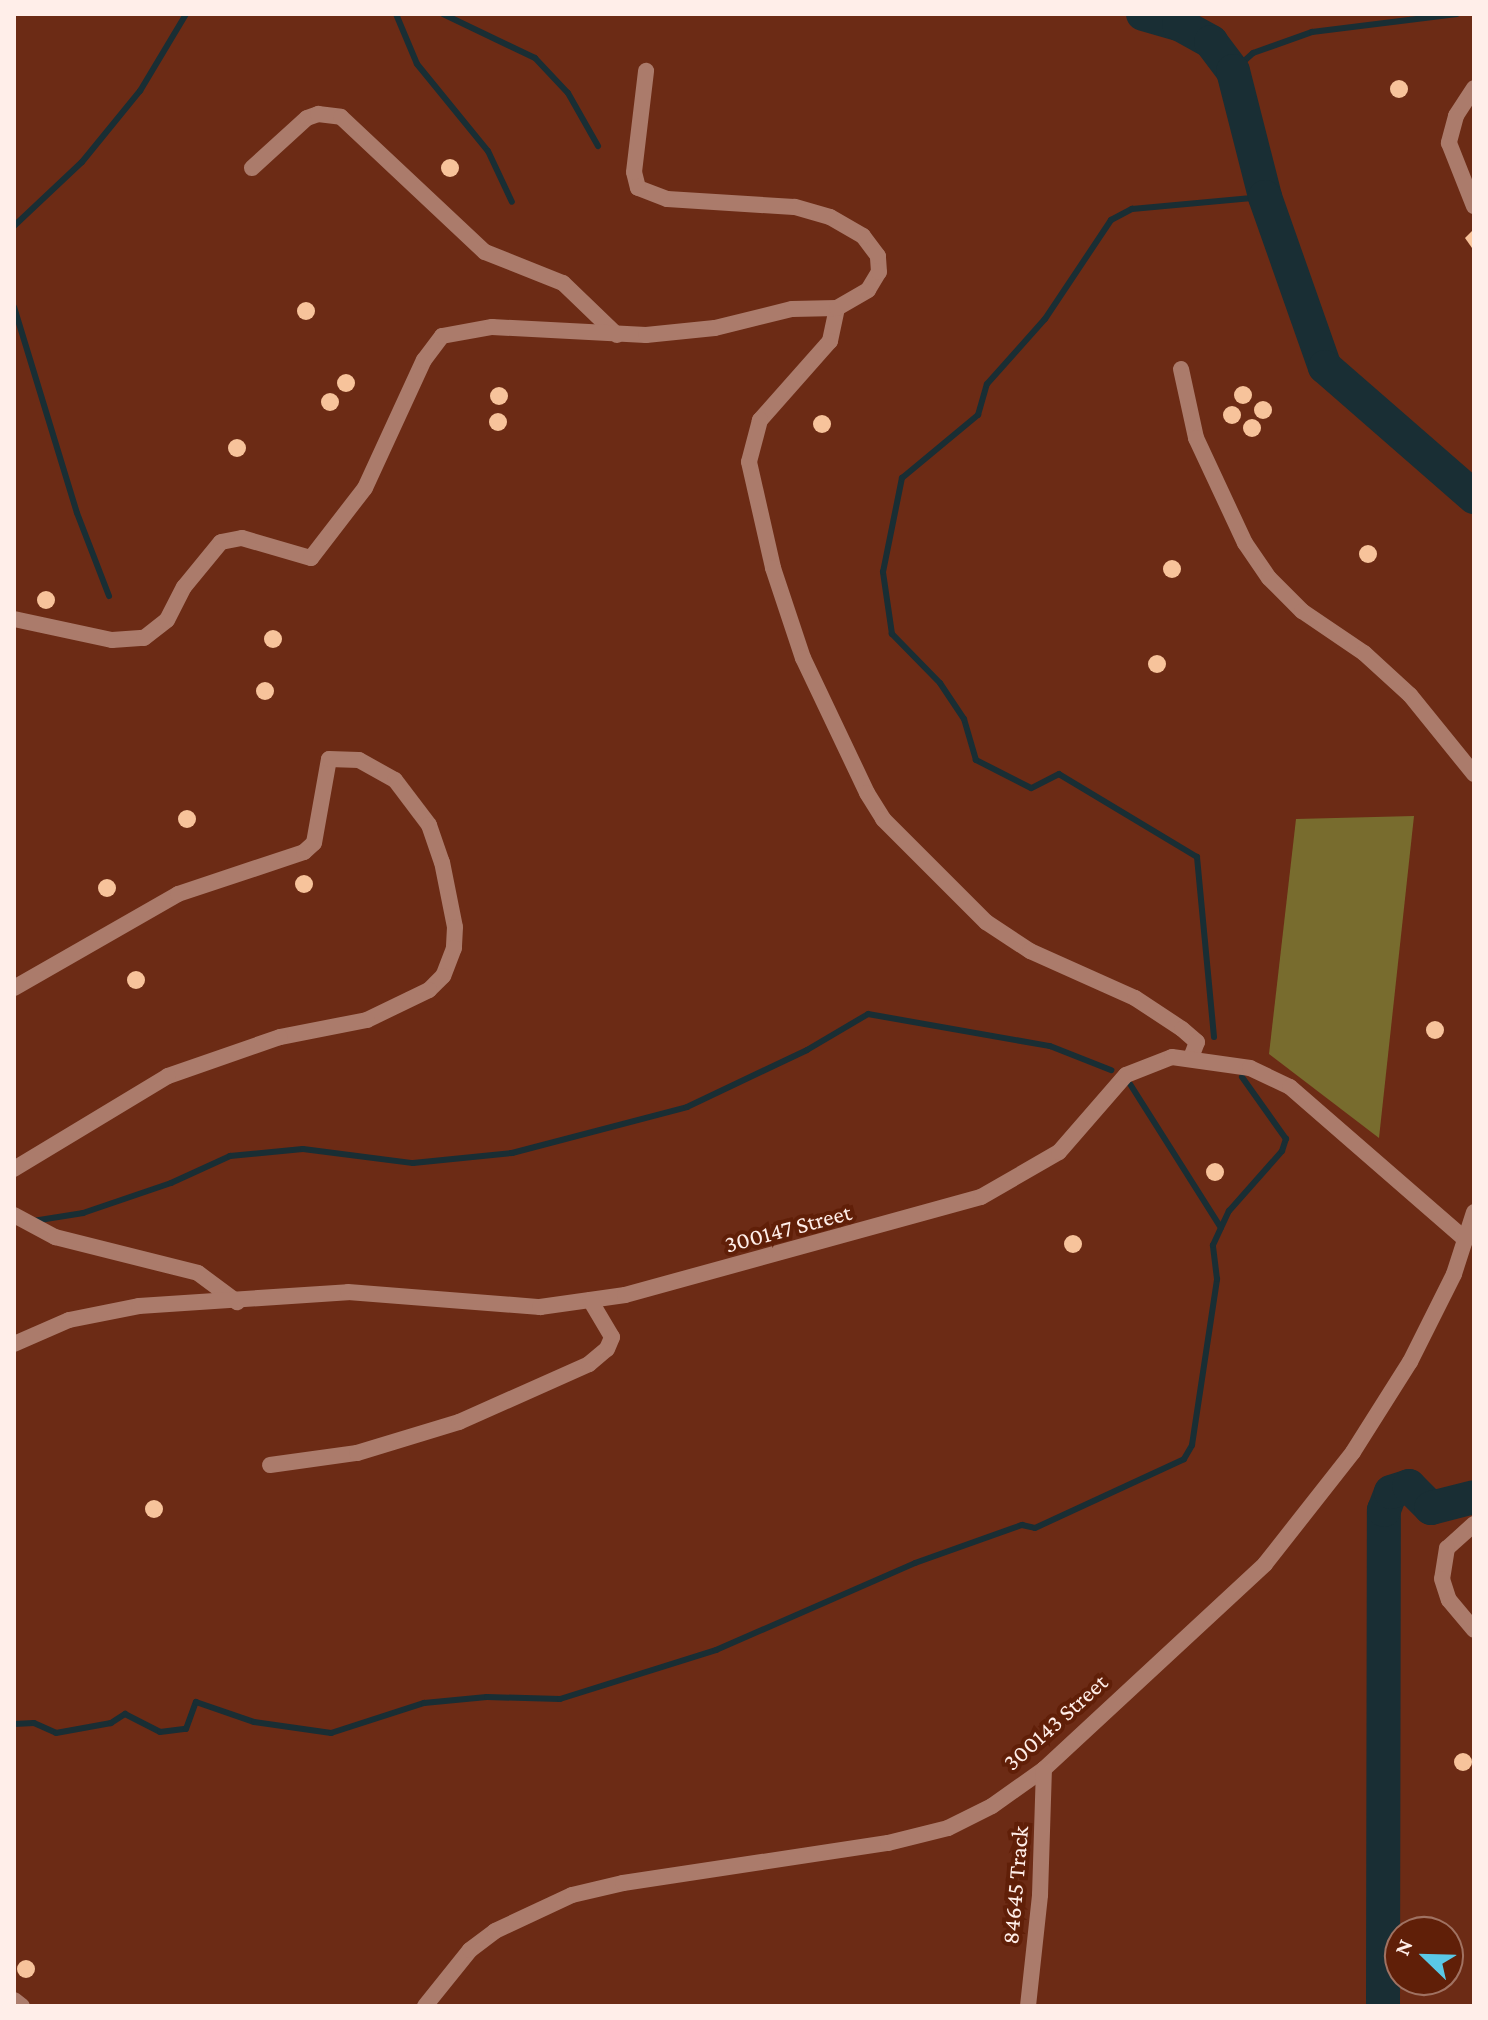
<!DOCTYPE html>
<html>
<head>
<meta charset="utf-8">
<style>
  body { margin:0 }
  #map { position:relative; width:1488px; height:2020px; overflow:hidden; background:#6c2b15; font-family:"Crimson Pro",serif }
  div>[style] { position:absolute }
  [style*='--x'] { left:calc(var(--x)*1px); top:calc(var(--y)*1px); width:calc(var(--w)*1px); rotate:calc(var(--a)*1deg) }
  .green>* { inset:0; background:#786c2e }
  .stream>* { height:6px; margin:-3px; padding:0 3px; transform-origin:3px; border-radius:3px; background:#192e34 }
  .river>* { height:34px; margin:-17px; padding:0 17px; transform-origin:17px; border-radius:17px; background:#192e34 }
  .building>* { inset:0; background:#f7c39b }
  .round { border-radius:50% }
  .minor>* { height:16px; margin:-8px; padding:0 8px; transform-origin:8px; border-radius:8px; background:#ab7b6b }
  span { translate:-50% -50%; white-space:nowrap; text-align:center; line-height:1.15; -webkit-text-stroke:8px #601f08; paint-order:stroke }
  .street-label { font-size:24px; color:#ffeee9 }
  .frame { position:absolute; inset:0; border:16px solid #ffeee9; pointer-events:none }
  .north { position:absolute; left:1384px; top:1916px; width:80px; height:80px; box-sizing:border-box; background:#601f08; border:2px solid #a07262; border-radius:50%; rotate:293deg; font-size:22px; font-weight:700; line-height:32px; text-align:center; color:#ffeee9 }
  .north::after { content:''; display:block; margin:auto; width:28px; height:36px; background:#5ac8e6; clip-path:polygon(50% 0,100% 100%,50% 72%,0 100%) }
</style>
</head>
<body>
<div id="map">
  <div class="green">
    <i style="clip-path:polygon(1414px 816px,1379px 1138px,1269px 1054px,1296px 819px)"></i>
  </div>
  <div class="stream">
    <i style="--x:396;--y:14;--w:54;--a:67.2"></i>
    <i style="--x:417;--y:64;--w:112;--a:50.8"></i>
    <i style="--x:488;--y:151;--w:56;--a:64.8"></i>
    <i style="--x:443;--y:14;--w:102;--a:25.6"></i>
    <i style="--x:535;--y:58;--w:48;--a:46.7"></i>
    <i style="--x:568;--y:93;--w:61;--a:60.5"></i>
    <i style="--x:1233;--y:71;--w:27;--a:-42"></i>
    <i style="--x:1253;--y:53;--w:63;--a:-19.6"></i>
    <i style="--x:1312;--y:32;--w:146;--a:-7.1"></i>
    <i style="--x:14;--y:226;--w:93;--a:-43.3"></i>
    <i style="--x:82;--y:162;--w:92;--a:-50.8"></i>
    <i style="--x:140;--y:91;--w:90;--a:-59.1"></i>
    <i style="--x:14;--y:307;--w:215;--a:73"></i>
    <i style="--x:77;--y:513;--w:89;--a:68.9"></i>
    <i style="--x:1214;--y:1037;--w:181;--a:-95.4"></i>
    <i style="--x:1197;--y:857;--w:161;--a:-149"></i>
    <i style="--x:1059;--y:774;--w:31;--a:153"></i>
    <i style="--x:1031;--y:788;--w:62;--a:-153"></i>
    <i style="--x:976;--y:760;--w:43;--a:-106.3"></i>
    <i style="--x:964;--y:719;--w:43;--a:-123.7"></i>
    <i style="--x:940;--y:683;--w:69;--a:-134.4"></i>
    <i style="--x:892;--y:634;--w:63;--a:-98.3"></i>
    <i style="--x:883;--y:572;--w:96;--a:-78.6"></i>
    <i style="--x:902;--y:478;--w:99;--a:-39.7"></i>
    <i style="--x:978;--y:415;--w:32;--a:-74"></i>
    <i style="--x:987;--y:384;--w:87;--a:-48.3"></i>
    <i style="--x:1045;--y:319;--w:119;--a:-56.3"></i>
    <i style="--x:1111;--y:220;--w:24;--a:-28"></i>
    <i style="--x:1132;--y:209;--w:134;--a:-5.2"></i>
    <i style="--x:1130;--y:1084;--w:170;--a:57.7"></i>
    <i style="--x:33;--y:1221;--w:51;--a:-9.1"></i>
    <i style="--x:83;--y:1213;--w:93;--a:-18.8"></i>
    <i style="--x:171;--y:1183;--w:65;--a:-24.6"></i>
    <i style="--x:230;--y:1156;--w:73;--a:-5.5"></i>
    <i style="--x:303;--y:1149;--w:111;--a:7.3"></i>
    <i style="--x:413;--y:1163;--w:100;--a:-5.8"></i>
    <i style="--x:512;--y:1153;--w:181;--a:-14.7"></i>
    <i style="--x:687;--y:1107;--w:133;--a:-25.4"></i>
    <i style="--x:807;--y:1050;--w:71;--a:-30.5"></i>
    <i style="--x:868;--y:1014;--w:185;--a:10"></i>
    <i style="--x:1050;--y:1046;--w:66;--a:21.5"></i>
    <i style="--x:14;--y:1724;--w:20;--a:-3"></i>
    <i style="--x:34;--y:1723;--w:24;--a:24"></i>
    <i style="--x:56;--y:1733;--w:56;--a:-10.3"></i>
    <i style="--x:111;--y:1723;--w:17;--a:-33"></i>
    <i style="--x:125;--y:1714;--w:39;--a:27"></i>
    <i style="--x:160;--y:1732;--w:26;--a:-7"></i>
    <i style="--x:186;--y:1729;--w:29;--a:-70"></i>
    <i style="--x:196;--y:1702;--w:61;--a:19"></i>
    <i style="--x:254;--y:1722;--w:78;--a:8.1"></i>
    <i style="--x:331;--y:1733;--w:98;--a:-17.9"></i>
    <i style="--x:424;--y:1703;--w:63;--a:-5.4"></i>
    <i style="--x:487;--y:1697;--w:73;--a:1.6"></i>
    <i style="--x:560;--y:1699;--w:164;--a:-17.4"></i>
    <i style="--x:716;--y:1650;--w:217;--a:-23.6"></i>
    <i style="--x:915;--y:1563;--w:114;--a:-19.6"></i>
    <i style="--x:1022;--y:1525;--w:13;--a:13"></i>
    <i style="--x:1035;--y:1528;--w:164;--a:-24.8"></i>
    <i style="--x:1184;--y:1459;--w:16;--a:-60"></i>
    <i style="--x:1192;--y:1445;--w:168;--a:-81.4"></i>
    <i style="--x:1217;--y:1279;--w:34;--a:-97"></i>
    <i style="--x:1213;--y:1245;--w:38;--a:-65"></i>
    <i style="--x:1229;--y:1211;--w:80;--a:-48.5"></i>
    <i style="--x:1282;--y:1151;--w:13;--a:-72"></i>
    <i style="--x:1286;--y:1139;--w:76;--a:-125.4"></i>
  </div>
  <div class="river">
    <i style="--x:1143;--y:14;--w:37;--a:16"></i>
    <i style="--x:1179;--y:24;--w:37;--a:29"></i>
    <i style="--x:1211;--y:42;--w:36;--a:53"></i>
    <i style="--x:1233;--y:71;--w:130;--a:75.7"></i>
    <i style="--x:1265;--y:197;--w:180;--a:70.6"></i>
    <i style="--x:1325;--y:367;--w:198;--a:41.1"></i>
    <i style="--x:1383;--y:2006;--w:496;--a:-89.9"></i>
    <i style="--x:1384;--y:1510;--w:19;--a:-69"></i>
    <i style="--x:1391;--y:1492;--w:19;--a:-18"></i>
    <i style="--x:1409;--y:1486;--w:31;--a:45"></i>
    <i style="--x:1431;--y:1508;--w:44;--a:-14.3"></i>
  </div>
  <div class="building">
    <i class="round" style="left:1390px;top:80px;width:18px;height:18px"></i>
    <i class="round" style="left:441px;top:159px;width:18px;height:18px"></i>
    <i style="clip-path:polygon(1474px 229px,1474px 248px,1472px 248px,1465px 238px)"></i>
    <i class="round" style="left:297px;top:302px;width:18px;height:18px"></i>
    <i class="round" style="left:337px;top:374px;width:18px;height:18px"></i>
    <i class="round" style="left:1234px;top:386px;width:18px;height:18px"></i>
    <i class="round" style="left:490px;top:387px;width:18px;height:18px"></i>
    <i class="round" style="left:321px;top:393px;width:18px;height:18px"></i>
    <i class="round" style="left:1254px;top:401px;width:18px;height:18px"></i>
    <i class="round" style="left:1223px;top:406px;width:18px;height:18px"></i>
    <i class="round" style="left:489px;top:413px;width:18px;height:18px"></i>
    <i class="round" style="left:813px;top:415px;width:18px;height:18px"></i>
    <i class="round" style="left:1243px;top:419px;width:18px;height:18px"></i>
    <i class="round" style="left:228px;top:439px;width:18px;height:18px"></i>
    <i class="round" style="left:1359px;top:545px;width:18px;height:18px"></i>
    <i class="round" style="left:1163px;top:560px;width:18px;height:18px"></i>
    <i class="round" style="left:37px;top:591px;width:18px;height:18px"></i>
    <i class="round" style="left:264px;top:630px;width:18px;height:18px"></i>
    <i class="round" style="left:1148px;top:655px;width:18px;height:18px"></i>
    <i class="round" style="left:256px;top:682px;width:18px;height:18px"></i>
    <i class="round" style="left:178px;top:810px;width:18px;height:18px"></i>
    <i class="round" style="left:295px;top:875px;width:18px;height:18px"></i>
    <i class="round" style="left:98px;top:879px;width:18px;height:18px"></i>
    <i class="round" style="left:127px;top:971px;width:18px;height:18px"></i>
    <i class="round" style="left:1426px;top:1021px;width:18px;height:18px"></i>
    <i class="round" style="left:1206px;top:1163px;width:18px;height:18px"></i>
    <i class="round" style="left:1064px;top:1235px;width:18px;height:18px"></i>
    <i class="round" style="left:145px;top:1500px;width:18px;height:18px"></i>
    <i class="round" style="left:1454px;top:1753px;width:18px;height:18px"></i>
    <i class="round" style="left:17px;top:1960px;width:18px;height:18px"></i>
  </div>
  <div class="minor">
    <i style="--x:1474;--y:88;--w:33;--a:123"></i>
    <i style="--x:1456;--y:116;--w:28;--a:105"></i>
    <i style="--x:1449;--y:143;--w:68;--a:68.4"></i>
    <i style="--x:252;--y:168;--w:74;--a:-42.3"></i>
    <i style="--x:307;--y:118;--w:12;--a:-20"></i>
    <i style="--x:318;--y:114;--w:23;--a:7"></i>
    <i style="--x:341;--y:117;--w:197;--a:43.2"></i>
    <i style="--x:485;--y:252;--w:84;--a:21.7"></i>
    <i style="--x:563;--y:283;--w:75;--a:43.9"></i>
    <i style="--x:837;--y:308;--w:34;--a:102"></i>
    <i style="--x:830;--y:341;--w:106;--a:131.5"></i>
    <i style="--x:760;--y:420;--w:43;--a:104.7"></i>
    <i style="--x:749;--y:462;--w:109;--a:77.2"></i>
    <i style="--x:773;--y:568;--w:95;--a:71.6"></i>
    <i style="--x:803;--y:658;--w:149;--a:64.6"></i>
    <i style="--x:867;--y:793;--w:31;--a:58"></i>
    <i style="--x:883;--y:819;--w:146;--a:45"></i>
    <i style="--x:986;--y:922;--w:53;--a:33.4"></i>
    <i style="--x:1030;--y:951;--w:115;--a:24.1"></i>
    <i style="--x:1135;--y:998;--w:56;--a:33.4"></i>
    <i style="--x:1182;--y:1029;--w:20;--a:41"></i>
    <i style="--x:1197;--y:1042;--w:17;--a:111"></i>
    <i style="--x:1181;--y:369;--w:71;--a:77.7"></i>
    <i style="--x:1196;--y:438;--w:116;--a:65"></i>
    <i style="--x:1245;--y:543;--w:42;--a:55.6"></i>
    <i style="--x:1269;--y:578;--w:47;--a:45"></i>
    <i style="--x:1302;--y:611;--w:75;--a:34.1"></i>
    <i style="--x:1364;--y:653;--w:62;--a:42.4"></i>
    <i style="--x:1410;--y:695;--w:102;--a:51"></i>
    <i style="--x:14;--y:619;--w:100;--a:12.1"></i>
    <i style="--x:112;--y:640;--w:32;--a:-4"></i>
    <i style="--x:144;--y:638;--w:29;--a:-38"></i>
    <i style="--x:167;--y:620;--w:37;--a:-63"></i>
    <i style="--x:184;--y:587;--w:58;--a:-50.6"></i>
    <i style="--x:221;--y:542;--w:21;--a:-11"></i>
    <i style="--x:242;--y:538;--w:72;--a:16.2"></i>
    <i style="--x:311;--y:558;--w:88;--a:-52.4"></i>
    <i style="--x:365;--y:488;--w:141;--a:-65.3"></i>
    <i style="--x:424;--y:360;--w:30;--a:-53"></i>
    <i style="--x:442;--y:336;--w:51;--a:-10.2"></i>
    <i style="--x:492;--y:327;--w:154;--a:3"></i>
    <i style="--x:646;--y:335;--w:69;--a:-5.8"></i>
    <i style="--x:715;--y:328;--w:79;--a:-13.9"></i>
    <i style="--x:792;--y:309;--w:45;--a:-1.3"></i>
    <i style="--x:837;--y:308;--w:36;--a:-30"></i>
    <i style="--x:868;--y:290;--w:21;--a:-59"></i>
    <i style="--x:879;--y:272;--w:16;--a:-94"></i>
    <i style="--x:878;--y:256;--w:25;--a:-127"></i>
    <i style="--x:863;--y:236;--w:38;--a:-150"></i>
    <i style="--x:830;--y:217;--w:37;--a:-164"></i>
    <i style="--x:794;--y:207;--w:127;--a:-176.4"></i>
    <i style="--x:667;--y:199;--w:31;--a:-159"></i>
    <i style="--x:638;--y:188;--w:16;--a:-104"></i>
    <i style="--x:634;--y:172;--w:102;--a:-83.2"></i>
    <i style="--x:14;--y:988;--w:189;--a:-29.8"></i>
    <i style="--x:178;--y:894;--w:133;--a:-18.4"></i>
    <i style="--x:304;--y:852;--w:13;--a:-42"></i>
    <i style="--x:314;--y:843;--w:85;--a:-79.9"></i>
    <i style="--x:329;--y:759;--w:30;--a:2"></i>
    <i style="--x:359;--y:760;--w:41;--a:29.1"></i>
    <i style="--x:395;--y:780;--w:56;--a:52.9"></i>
    <i style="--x:429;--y:825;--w:39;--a:71"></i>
    <i style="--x:442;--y:862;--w:66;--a:78.7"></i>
    <i style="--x:455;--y:927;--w:21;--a:93"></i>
    <i style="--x:454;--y:948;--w:30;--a:111"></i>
    <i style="--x:443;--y:976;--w:20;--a:135"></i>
    <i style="--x:429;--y:990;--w:69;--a:154.2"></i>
    <i style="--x:367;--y:1020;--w:89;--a:168.9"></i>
    <i style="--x:280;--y:1037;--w:119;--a:160.8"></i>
    <i style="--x:168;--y:1076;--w:180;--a:148.9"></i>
    <i style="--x:14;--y:1215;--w:47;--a:28.2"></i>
    <i style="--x:55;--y:1237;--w:147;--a:14.1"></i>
    <i style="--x:198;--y:1273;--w:49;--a:36.6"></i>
    <i style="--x:14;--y:1344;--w:60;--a:-23.6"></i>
    <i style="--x:69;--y:1320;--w:71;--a:-11.3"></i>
    <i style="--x:139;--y:1306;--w:209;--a:-3.8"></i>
    <i style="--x:348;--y:1292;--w:193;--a:4.5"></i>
    <i style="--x:540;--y:1307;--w:86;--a:-8"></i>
    <i style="--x:625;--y:1295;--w:369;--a:-15.4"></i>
    <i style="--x:981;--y:1197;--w:90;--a:-30"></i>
    <i style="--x:1059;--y:1152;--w:102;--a:-49"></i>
    <i style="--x:1126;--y:1075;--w:49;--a:-21.4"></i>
    <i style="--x:1172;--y:1057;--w:79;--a:8"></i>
    <i style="--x:1250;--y:1068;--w:44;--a:25.4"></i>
    <i style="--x:1290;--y:1087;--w:233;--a:41"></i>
    <i style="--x:270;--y:1465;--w:88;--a:-7.9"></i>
    <i style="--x:357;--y:1453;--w:107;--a:-16.9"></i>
    <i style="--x:459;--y:1422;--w:142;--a:-24"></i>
    <i style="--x:589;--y:1364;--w:23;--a:-40"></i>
    <i style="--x:607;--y:1349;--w:13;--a:-67"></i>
    <i style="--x:612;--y:1337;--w:43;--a:-120.7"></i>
    <i style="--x:1474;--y:1524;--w:36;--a:138"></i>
    <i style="--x:1447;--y:1548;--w:31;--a:99"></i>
    <i style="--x:1442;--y:1579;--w:22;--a:72"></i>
    <i style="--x:1449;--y:1600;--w:39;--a:50"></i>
    <i style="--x:14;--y:2000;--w:10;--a:37"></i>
    <i style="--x:425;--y:2006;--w:72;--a:-51.2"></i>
    <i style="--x:470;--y:1950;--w:31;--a:-37"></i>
    <i style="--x:495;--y:1931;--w:85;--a:-25.1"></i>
    <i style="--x:572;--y:1895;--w:52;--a:-13.2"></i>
    <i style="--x:623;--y:1883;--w:268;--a:-8.6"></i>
    <i style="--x:888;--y:1843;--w:62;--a:-14"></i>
    <i style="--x:948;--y:1828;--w:49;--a:-26.6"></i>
    <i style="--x:992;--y:1806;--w:64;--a:-35.4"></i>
    <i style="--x:1044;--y:1769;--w:301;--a:-42.8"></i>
    <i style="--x:1265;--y:1564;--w:142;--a:-51.8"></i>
    <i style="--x:1353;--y:1452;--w:107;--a:-57.7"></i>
    <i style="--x:1410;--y:1362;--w:98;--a:-63.4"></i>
    <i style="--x:1454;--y:1274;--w:65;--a:-72.1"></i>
    <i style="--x:1028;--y:2006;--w:112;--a:-83.8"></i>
    <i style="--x:1040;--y:1895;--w:126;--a:-88.2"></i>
  </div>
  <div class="street-label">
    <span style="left:788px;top:1228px;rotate:-15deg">300147 Street</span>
    <span style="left:1055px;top:1722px;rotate:-42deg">300143 Street</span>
    <span style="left:1015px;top:1885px;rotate:-85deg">84645 Track</span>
  </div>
  <div class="frame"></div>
  <div class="north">N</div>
</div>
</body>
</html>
